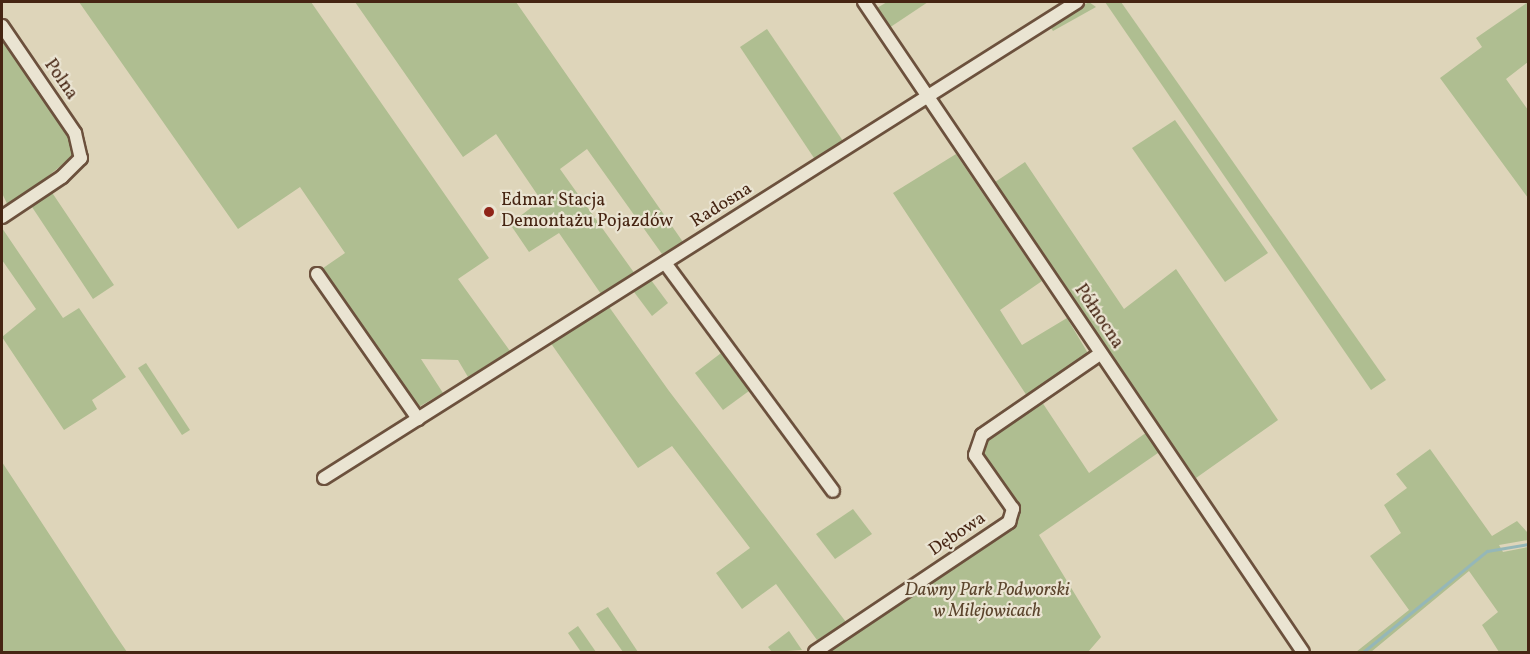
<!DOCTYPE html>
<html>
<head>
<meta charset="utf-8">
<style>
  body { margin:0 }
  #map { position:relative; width:1530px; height:654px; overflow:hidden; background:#ded5ba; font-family:Vollkorn,serif }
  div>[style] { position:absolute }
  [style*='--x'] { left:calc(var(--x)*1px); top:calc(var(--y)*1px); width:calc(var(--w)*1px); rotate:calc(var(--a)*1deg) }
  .green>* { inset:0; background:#afbe91 }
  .stream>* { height:3px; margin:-1.5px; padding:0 1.5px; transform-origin:1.5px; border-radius:1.5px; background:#95b7b8 }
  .roads { filter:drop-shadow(2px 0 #6c513d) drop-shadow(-2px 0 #6c513d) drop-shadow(0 2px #6c513d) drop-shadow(0 -2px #6c513d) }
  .street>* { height:12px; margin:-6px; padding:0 6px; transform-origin:6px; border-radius:6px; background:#eae4d2 }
  .dots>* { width:16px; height:16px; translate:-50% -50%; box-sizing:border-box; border:3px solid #eae4d2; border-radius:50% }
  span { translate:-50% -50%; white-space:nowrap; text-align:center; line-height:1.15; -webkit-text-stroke:4.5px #eae4d2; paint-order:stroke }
  .street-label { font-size:18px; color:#462513 }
  .poi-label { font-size:18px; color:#462513 }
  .left { translate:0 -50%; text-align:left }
  .park-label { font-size:18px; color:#5b442c; font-style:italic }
  .frame { position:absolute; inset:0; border:3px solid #462513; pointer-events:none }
</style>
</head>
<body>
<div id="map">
  <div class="green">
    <i style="clip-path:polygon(79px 2px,311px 2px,489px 258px,458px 279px,510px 351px,468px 377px,458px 360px,421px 359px,443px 393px,410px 412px,313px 275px,345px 253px,300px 187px,238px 229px)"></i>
    <i style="clip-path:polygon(355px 2px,516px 2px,683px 242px,662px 254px,587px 149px,560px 169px,635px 274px,601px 294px,559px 233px,529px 252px,510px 224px,541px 200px,496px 134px,463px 157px)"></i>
    <i style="clip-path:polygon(887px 2px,928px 2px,889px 28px,877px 8px)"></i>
    <i style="clip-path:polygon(1089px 2px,1096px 7px,1053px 31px,1049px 25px)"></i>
    <i style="clip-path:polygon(1105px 2px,1121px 2px,1386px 380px,1371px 390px)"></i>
    <i style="clip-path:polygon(1528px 2px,1528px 62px,1506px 79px,1528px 110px,1528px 198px,1440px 78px,1482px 47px,1476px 38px)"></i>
    <i style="clip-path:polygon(767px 29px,843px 141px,816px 161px,740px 47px)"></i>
    <i style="clip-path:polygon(2px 32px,70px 133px,74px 155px,9px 208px,2px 193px)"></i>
    <i style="clip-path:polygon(1175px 120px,1268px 253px,1225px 282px,1132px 148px)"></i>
    <i style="clip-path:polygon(956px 154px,1042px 281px,1000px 310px,1022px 345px,1067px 318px,1089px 355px,1027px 396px,893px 193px)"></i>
    <i style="clip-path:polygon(1025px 162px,1124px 309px,1176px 269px,1278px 420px,1196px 478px,1171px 444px,1039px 535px,1101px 637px,1088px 652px,819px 652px,908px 593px,1018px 507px,981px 452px,988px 435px,1040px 399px,1089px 473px,1157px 425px,992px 184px)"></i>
    <i style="clip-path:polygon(51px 191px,114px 285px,93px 299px,32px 207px,2px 226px)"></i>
    <i style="clip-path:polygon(2px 228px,63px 318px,79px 308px,126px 377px,92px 400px,97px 409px,64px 430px,2px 337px,36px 309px,2px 260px)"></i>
    <i style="clip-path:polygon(651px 280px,668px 303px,652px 316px,634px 292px)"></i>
    <i style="clip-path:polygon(607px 304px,669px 391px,846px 622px,817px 640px,776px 584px,742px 609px,716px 573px,750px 548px,672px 446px,638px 468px,550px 342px)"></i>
    <i style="clip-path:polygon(725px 350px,753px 388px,723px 410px,695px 373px)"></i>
    <i style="clip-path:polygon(146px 363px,190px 430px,182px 435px,138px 368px)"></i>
    <i style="clip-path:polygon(1430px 449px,1492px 536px,1517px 521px,1528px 533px,1528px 540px,1499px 545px,1503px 552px,1528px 547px,1528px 652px,1499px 652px,1482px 625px,1498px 612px,1469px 571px,1371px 652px,1356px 652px,1409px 610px,1370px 556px,1401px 533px,1384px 505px,1407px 488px,1396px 474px)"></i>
    <i style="clip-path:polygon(2px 462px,114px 633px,127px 652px,2px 652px)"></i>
    <i style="clip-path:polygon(853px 509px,872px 534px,835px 559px,816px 534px)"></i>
    <i style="clip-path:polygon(608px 607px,638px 652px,623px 652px,596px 614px)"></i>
    <i style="clip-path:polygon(578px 626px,596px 652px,581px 652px,568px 633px)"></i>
    <i style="clip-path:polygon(789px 631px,802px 650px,772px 652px,768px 647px)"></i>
  </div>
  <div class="stream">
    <i style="--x:1363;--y:652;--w:160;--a:-39.2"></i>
    <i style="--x:1487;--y:551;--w:42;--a:-9.7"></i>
  </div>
  <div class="roads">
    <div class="street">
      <i style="--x:864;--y:2;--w:784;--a:55.97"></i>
      <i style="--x:2;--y:26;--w:130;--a:55.7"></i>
      <i style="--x:75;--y:133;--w:26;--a:77"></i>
      <i style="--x:81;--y:158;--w:27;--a:135"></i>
      <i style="--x:62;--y:177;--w:72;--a:146.3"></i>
      <i style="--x:665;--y:263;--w:283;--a:53.6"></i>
      <i style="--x:317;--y:274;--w:177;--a:55.1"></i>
      <i style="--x:324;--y:478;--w:891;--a:-32.3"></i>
      <i style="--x:815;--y:652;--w:234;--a:-33.8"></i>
      <i style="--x:1009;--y:522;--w:14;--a:-73"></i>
      <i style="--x:1013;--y:509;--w:66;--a:-125.1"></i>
      <i style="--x:975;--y:455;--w:21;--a:-71"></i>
      <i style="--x:982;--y:435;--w:143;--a:-34.5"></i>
    </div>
  </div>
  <div class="dots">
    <i style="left:489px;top:212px;background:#8f2418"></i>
  </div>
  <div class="street-label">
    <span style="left:60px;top:80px;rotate:55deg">Polna</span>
    <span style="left:722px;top:206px;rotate:-32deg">Radosna</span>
    <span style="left:1098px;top:317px;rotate:56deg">Północna</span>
    <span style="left:958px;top:535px;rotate:-34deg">Dębowa</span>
  </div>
  <div class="poi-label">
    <span class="left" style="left:501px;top:212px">Edmar Stacja<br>Demontażu Pojazdów</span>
  </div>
  <div class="park-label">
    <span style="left:987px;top:602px">Dawny Park Podworski<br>w Milejowicach</span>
  </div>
  <div class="frame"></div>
</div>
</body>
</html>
